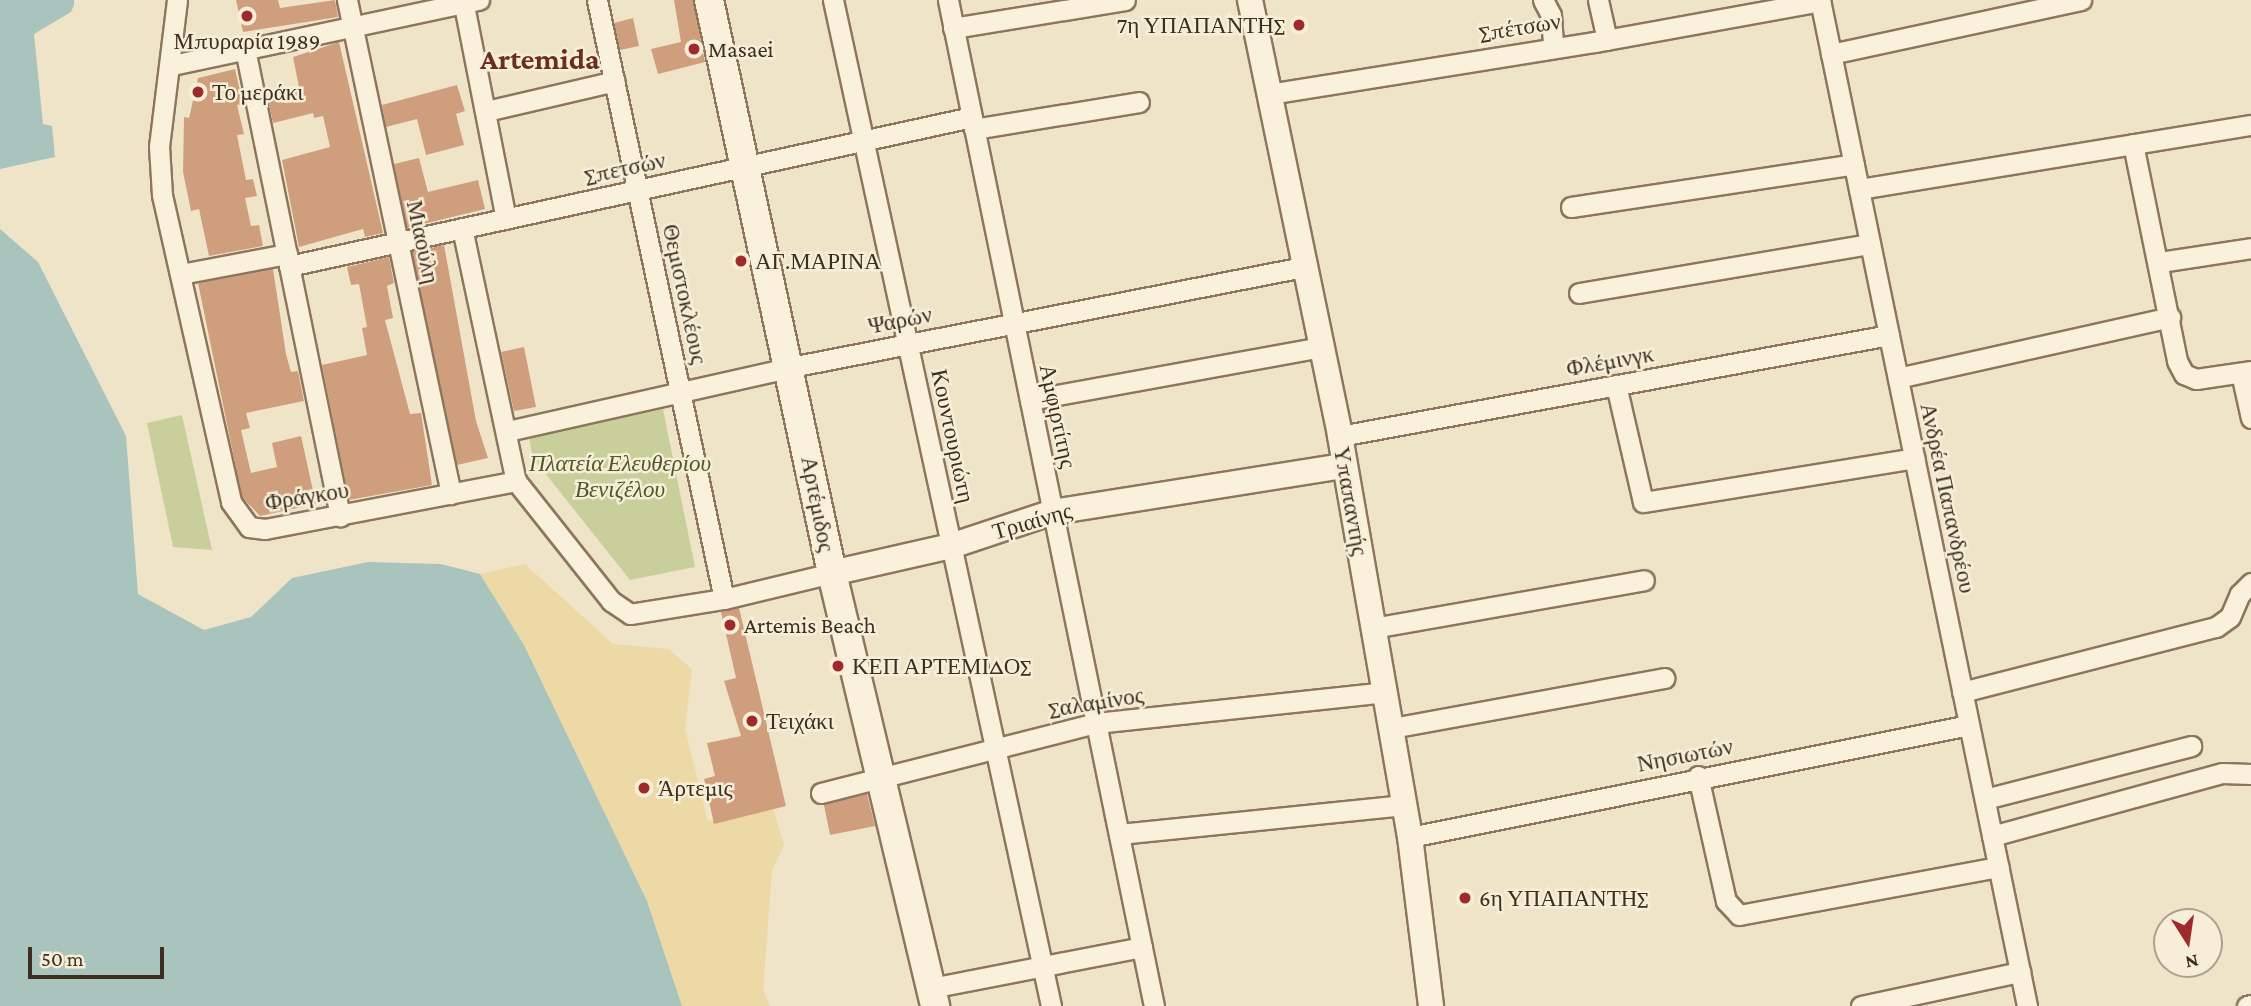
<!DOCTYPE html>
<html>
<head>
<meta charset="utf-8">
<style>
  body { margin:0 }
  #map { position:relative; width:2251px; height:1006px; overflow:hidden; background:#f0e4c8; font-family:"Crimson Pro",serif }
  div>[style] { position:absolute }
  [style*='--x'] { left:calc(var(--x)*1px); top:calc(var(--y)*1px); width:calc(var(--w)*1px); rotate:calc(var(--a)*1deg) }
  .green>* { inset:0; background:#c9cf9b }
  .sand>* { inset:0; background:#ecd9a5 }
  .water>* { inset:0; background:#a9c4bc }
  .building>* { inset:0; background:#cf9f7d }
  .roads { filter:drop-shadow(2px 0 #8d765c) drop-shadow(-2px 0 #8d765c) drop-shadow(0 2px #8d765c) drop-shadow(0 -2px #8d765c) }
  .minor>* { height:19px; margin:-9.5px; padding:0 9.5px; transform-origin:9.5px; border-radius:9.5px; background:#faf1dc }
  .tertiary>* { height:24px; margin:-12px; padding:0 12px; transform-origin:12px; border-radius:12px; background:#faf1dc }
  .secondary>* { height:28px; margin:-14px; padding:0 14px; transform-origin:14px; border-radius:14px; background:#faf1dc }
  .dots>* { width:19px; height:19px; translate:-50% -50%; box-sizing:border-box; border:4px solid #f7eed8; border-radius:50% }
  span { translate:-50% -50%; white-space:nowrap; text-align:center; line-height:1.15; -webkit-text-stroke:5px #f7eed8; paint-order:stroke }
  .poi-label { font-size:23px; color:#3d2e20 }
  .right { translate:-100% -50%; text-align:right }
  .left { translate:0 -50%; text-align:left }
  .street-label { font-size:23px; color:#3d2e20 }
  .park-label { font-size:23px; color:#4d5a26; font-style:italic }
  .district-label { font-size:30px; color:#6b2e1e; font-weight:700 }
  .north { position:absolute; left:2153px; top:908px; width:70px; height:70px; box-sizing:border-box; background:#f7eed8; border:2px solid #ada18e; border-radius:50%; rotate:168deg; font-size:19px; font-weight:700; line-height:28px; text-align:center; color:#3d2e20 }
  .north::after { content:''; display:block; margin:auto; width:24px; height:32px; background:#9e2a2b; clip-path:polygon(50% 0,100% 100%,50% 72%,0 100%) }
  .scale { position:absolute; left:28px; top:947px; width:136px; height:32px; box-sizing:border-box; border:4px solid #3d2e20; border-top:0; padding-left:9px; font-size:21px; line-height:24px; white-space:nowrap; color:#3d2e20; -webkit-text-stroke:5px #f7eed8; paint-order:stroke }
</style>
</head>
<body>
<div id="map">
  <div class="green">
    <i style="clip-path:polygon(663px 409px,695px 567px,630px 580px,533px 458px,529px 438px)"></i>
    <i style="clip-path:polygon(182px 415px,212px 550px,173px 547px,147px 423px)"></i>
  </div>
  <div class="sand">
    <i style="clip-path:polygon(525px 564px,613px 644px,668px 649px,692px 669px,685px 729px,708px 821px,773px 808px,784px 845px,772px 871px,763px 990px,770px 1006px,682px 1006px,647px 901px,524px 645px,480px 574px)"></i>
  </div>
  <div class="water">
    <i style="clip-path:polygon(0 0,74px 0,74px 5px,71px 12px,34px 34px,43px 124px,52px 126px,55px 157px,0 169px)"></i>
    <i style="clip-path:polygon(0 229px,38px 262px,126px 436px,138px 594px,204px 630px,251px 617px,292px 578px,368px 562px,441px 564px,480px 574px,524px 645px,647px 901px,682px 1006px,0 1006px)"></i>
  </div>
  <div class="building">
    <i style="clip-path:polygon(236px 0,278px 0,280px 8px,335px 0,338px 17px,243px 32px)"></i>
    <i style="clip-path:polygon(674px 0,693px 0,705px 62px,658px 74px,651px 49px,681px 42px)"></i>
    <i style="clip-path:polygon(633px 18px,639px 46px,620px 50px,614px 23px)"></i>
    <i style="clip-path:polygon(339px 42px,383px 233px,365px 237px,363px 229px,299px 247px,282px 160px,330px 147px,323px 116px,314px 118px,313px 113px,273px 123px,267px 95px,299px 87px,293px 57px)"></i>
    <i style="clip-path:polygon(235px 69px,243px 104px,237px 105px,244px 134px,237px 135px,246px 180px,253px 179px,257px 196px,245px 198px,251px 226px,259px 225px,263px 246px,209px 256px,199px 209px,191px 211px,183px 172px,184px 117px,189px 118px,198px 78px)"></i>
    <i style="clip-path:polygon(457px 85px,465px 111px,456px 114px,464px 145px,426px 155px,417px 119px,386px 127px,382px 105px)"></i>
    <i style="clip-path:polygon(419px 158px,428px 192px,478px 180px,485px 209px,407px 228px,394px 164px)"></i>
    <i style="clip-path:polygon(444px 245px,476px 421px,488px 458px,457px 465px,412px 252px)"></i>
    <i style="clip-path:polygon(389px 257px,394px 283px,387px 286px,393px 318px,385px 320px,410px 414px,421px 413px,432px 485px,349px 500px,322px 365px,367px 355px,362px 328px,367px 327px,359px 284px,351px 285px,347px 267px)"></i>
    <i style="clip-path:polygon(273px 269px,286px 354px,291px 372px,298px 371px,304px 401px,246px 413px,250px 428px,241px 430px,251px 473px,277px 467px,272px 443px,301px 436px,316px 504px,260px 516px,242px 497px,198px 283px)"></i>
    <i style="clip-path:polygon(524px 347px,536px 407px,514px 411px,501px 352px)"></i>
    <i style="clip-path:polygon(739px 608px,786px 806px,714px 824px,704px 779px,715px 776px,707px 743px,741px 736px,724px 681px,736px 678px,721px 612px)"></i>
    <i style="clip-path:polygon(867px 794px,875px 826px,830px 835px,824px 805px)"></i>
  </div>
  <div class="roads">
    <div class="minor">
      <i style="--x:177;--y:0;--w:147;--a:97"></i>
      <i style="--x:159;--y:146;--w:49;--a:86.5"></i>
      <i style="--x:162;--y:195;--w:315;--a:77.3"></i>
      <i style="--x:231;--y:502;--w:31;--a:54"></i>
      <i style="--x:249;--y:527;--w:16;--a:7"></i>
      <i style="--x:265;--y:529;--w:256;--a:-10.8"></i>
      <i style="--x:516;--y:481;--w:153;--a:51.6"></i>
      <i style="--x:611;--y:601;--w:23;--a:34"></i>
      <i style="--x:630;--y:614;--w:95;--a:-9.1"></i>
      <i style="--x:724;--y:599;--w:111;--a:-13.5"></i>
      <i style="--x:347;--y:0;--w:505;--a:78.11"></i>
      <i style="--x:463;--y:0;--w:223;--a:78.9"></i>
      <i style="--x:597;--y:0;--w:612;--a:78.03"></i>
      <i style="--x:833;--y:0;--w:1029;--a:77.77"></i>
      <i style="--x:948;--y:0;--w:1027;--a:78.43"></i>
      <i style="--x:1543;--y:0;--w:17;--a:62"></i>
      <i style="--x:1551;--y:15;--w:31;--a:86"></i>
      <i style="--x:1598;--y:0;--w:41;--a:77.3"></i>
      <i style="--x:1820;--y:0;--w:1027;--a:78.37"></i>
      <i style="--x:953;--y:28;--w:174;--a:-9.2"></i>
      <i style="--x:245;--y:49;--w:477;--a:78.5"></i>
      <i style="--x:1831;--y:54;--w:256;--a:-12.2"></i>
      <i style="--x:172;--y:65;--w:314;--a:-12"></i>
      <i style="--x:1269;--y:94;--w:330;--a:-9.1"></i>
      <i style="--x:1595;--y:42;--w:229;--a:-10.3"></i>
      <i style="--x:486;--y:111;--w:132;--a:-13.1"></i>
      <i style="--x:974;--y:129;--w:167;--a:-9.3"></i>
      <i style="--x:2133;--y:144;--w:221;--a:78.5"></i>
      <i style="--x:2177;--y:361;--w:15;--a:62"></i>
      <i style="--x:2184;--y:374;--w:13;--a:23"></i>
      <i style="--x:2196;--y:379;--w:56;--a:-8.3"></i>
      <i style="--x:1859;--y:189;--w:397;--a:-9.3"></i>
      <i style="--x:1571;--y:207;--w:286;--a:-8.6"></i>
      <i style="--x:462;--y:228;--w:259;--a:78"></i>
      <i style="--x:2160;--y:262;--w:92;--a:-8.7"></i>
      <i style="--x:289;--y:266;--w:699;--a:-12.31"></i>
      <i style="--x:181;--y:274;--w:108;--a:-10.7"></i>
      <i style="--x:1579;--y:293;--w:295;--a:-9.6"></i>
      <i style="--x:2241;--y:373;--w:46;--a:77.5"></i>
      <i style="--x:1898;--y:378;--w:279;--a:-12.6"></i>
      <i style="--x:1616;--y:385;--w:120;--a:77"></i>
      <i style="--x:1643;--y:502;--w:275;--a:-9.2"></i>
      <i style="--x:1030;--y:400;--w:297;--a:-10.3"></i>
      <i style="--x:508;--y:431;--w:290;--a:-12.7"></i>
      <i style="--x:791;--y:367;--w:522;--a:-11.05"></i>
      <i style="--x:1340;--y:436;--w:558;--a:-10.42"></i>
      <i style="--x:1373;--y:628;--w:275;--a:-10"></i>
      <i style="--x:1962;--y:692;--w:262;--a:-14.4"></i>
      <i style="--x:2216;--y:627;--w:17;--a:-36"></i>
      <i style="--x:2230;--y:617;--w:25;--a:-67"></i>
      <i style="--x:2240;--y:594;--w:16;--a:-45"></i>
      <i style="--x:1392;--y:728;--w:277;--a:-10.4"></i>
      <i style="--x:1698;--y:776;--w:128;--a:77.4"></i>
      <i style="--x:1726;--y:901;--w:19;--a:47"></i>
      <i style="--x:1739;--y:915;--w:264;--a:-10.5"></i>
      <i style="--x:821;--y:793;--w:284;--a:-14.3"></i>
      <i style="--x:1096;--y:723;--w:292;--a:-6.1"></i>
      <i style="--x:1985;--y:799;--w:213;--a:-14.4"></i>
      <i style="--x:1119;--y:834;--w:287;--a:-5.8"></i>
      <i style="--x:1992;--y:836;--w:238;--a:-15.3"></i>
      <i style="--x:2222;--y:773;--w:29;--a:2"></i>
      <i style="--x:1410;--y:837;--w:570;--a:-11.33"></i>
      <i style="--x:931;--y:988;--w:215;--a:-11"></i>
      <i style="--x:1861;--y:1006;--w:163;--a:-12.1"></i>
      <i style="--x:2247;--y:1006;--w:4;--a:-14"></i>
    </div>
    <div class="tertiary">
      <i style="--x:1250;--y:0;--w:445;--a:78.3"></i>
      <i style="--x:1340;--y:436;--w:407;--a:80.1"></i>
      <i style="--x:1410;--y:837;--w:170;--a:82.9"></i>
      <i style="--x:832;--y:573;--w:122;--a:-12.8"></i>
      <i style="--x:951;--y:546;--w:108;--a:-18.4"></i>
      <i style="--x:1053;--y:512;--w:295;--a:-9"></i>
    </div>
    <div class="secondary">
      <i style="--x:709;--y:0;--w:586;--a:77.88"></i>
      <i style="--x:832;--y:573;--w:445;--a:76.6"></i>
    </div>
  </div>
  <div class="dots">
    <i style="left:247px;top:16px;background:#9e2a2b"></i>
    <i style="left:1299px;top:25px;background:#9e2a2b"></i>
    <i style="left:694px;top:49px;background:#9e2a2b"></i>
    <i style="left:198px;top:92px;background:#9e2a2b"></i>
    <i style="left:741px;top:261px;background:#9e2a2b"></i>
    <i style="left:730px;top:625px;background:#9e2a2b"></i>
    <i style="left:838px;top:666px;background:#9e2a2b"></i>
    <i style="left:752px;top:721px;background:#9e2a2b"></i>
    <i style="left:644px;top:788px;background:#9e2a2b"></i>
    <i style="left:1465px;top:898px;background:#9e2a2b"></i>
  </div>
  <div class="poi-label">
    <span class="right" style="left:1285px;top:25px">7η ΥΠΑΠΑΝΤΗΣ</span>
    <span style="left:247px;top:41px">Μπυραρία 1989</span>
    <span class="left" style="left:708px;top:49px">Masaei</span>
    <span class="left" style="left:212px;top:92px">Το μεράκι</span>
    <span class="left" style="left:755px;top:261px">ΑΓ.ΜΑΡΙΝΑ</span>
    <span class="left" style="left:744px;top:625px">Artemis Beach</span>
    <span class="left" style="left:852px;top:666px">ΚΕΠ ΑΡΤΕΜΙΔΟΣ</span>
    <span class="left" style="left:766px;top:721px">Τειχάκι</span>
    <span class="left" style="left:658px;top:788px">Άρτεμις</span>
    <span class="left" style="left:1479px;top:898px">6η ΥΠΑΠΑΝΤΗΣ</span>
  </div>
  <div class="street-label">
    <span style="left:1520px;top:27px;rotate:-9deg">Σπέτσων</span>
    <span style="left:625px;top:168px;rotate:-12deg">Σπετσών</span>
    <span style="left:423px;top:242px;rotate:78deg">Μιαούλη</span>
    <span style="left:685px;top:294px;rotate:78deg">Θεμιστοκλέους</span>
    <span style="left:900px;top:320px;rotate:-11deg">Ψαρών</span>
    <span style="left:1610px;top:361px;rotate:-10deg">Φλέμινγκ</span>
    <span style="left:1058px;top:416px;rotate:78deg">Αμφιρτίτης</span>
    <span style="left:953px;top:436px;rotate:78deg">Κουντουριώτη</span>
    <span style="left:307px;top:496px;rotate:-9deg">Φράγκου</span>
    <span style="left:1948px;top:498px;rotate:78deg">Ανδρέα Παπανδρέου</span>
    <span style="left:1351px;top:501px;rotate:80deg">Υπαπαντής</span>
    <span style="left:818px;top:504px;rotate:79deg">Αρτέμιδος</span>
    <span style="left:1032px;top:521px;rotate:-16deg">Τριαίνης</span>
    <span style="left:1096px;top:702px;rotate:-9deg">Σαλαμίνος</span>
    <span style="left:1685px;top:755px;rotate:-11deg">Νησιωτών</span>
  </div>
  <div class="park-label">
    <span style="left:620px;top:476px">Πλατεία Ελευθερίου<br>Βενιζέλου</span>
  </div>
  <div class="district-label">
    <span style="left:540px;top:59px">Artemida</span>
  </div>
  <div class="north">N</div>
  <div class="scale">50 m</div>
</div>
</body>
</html>
